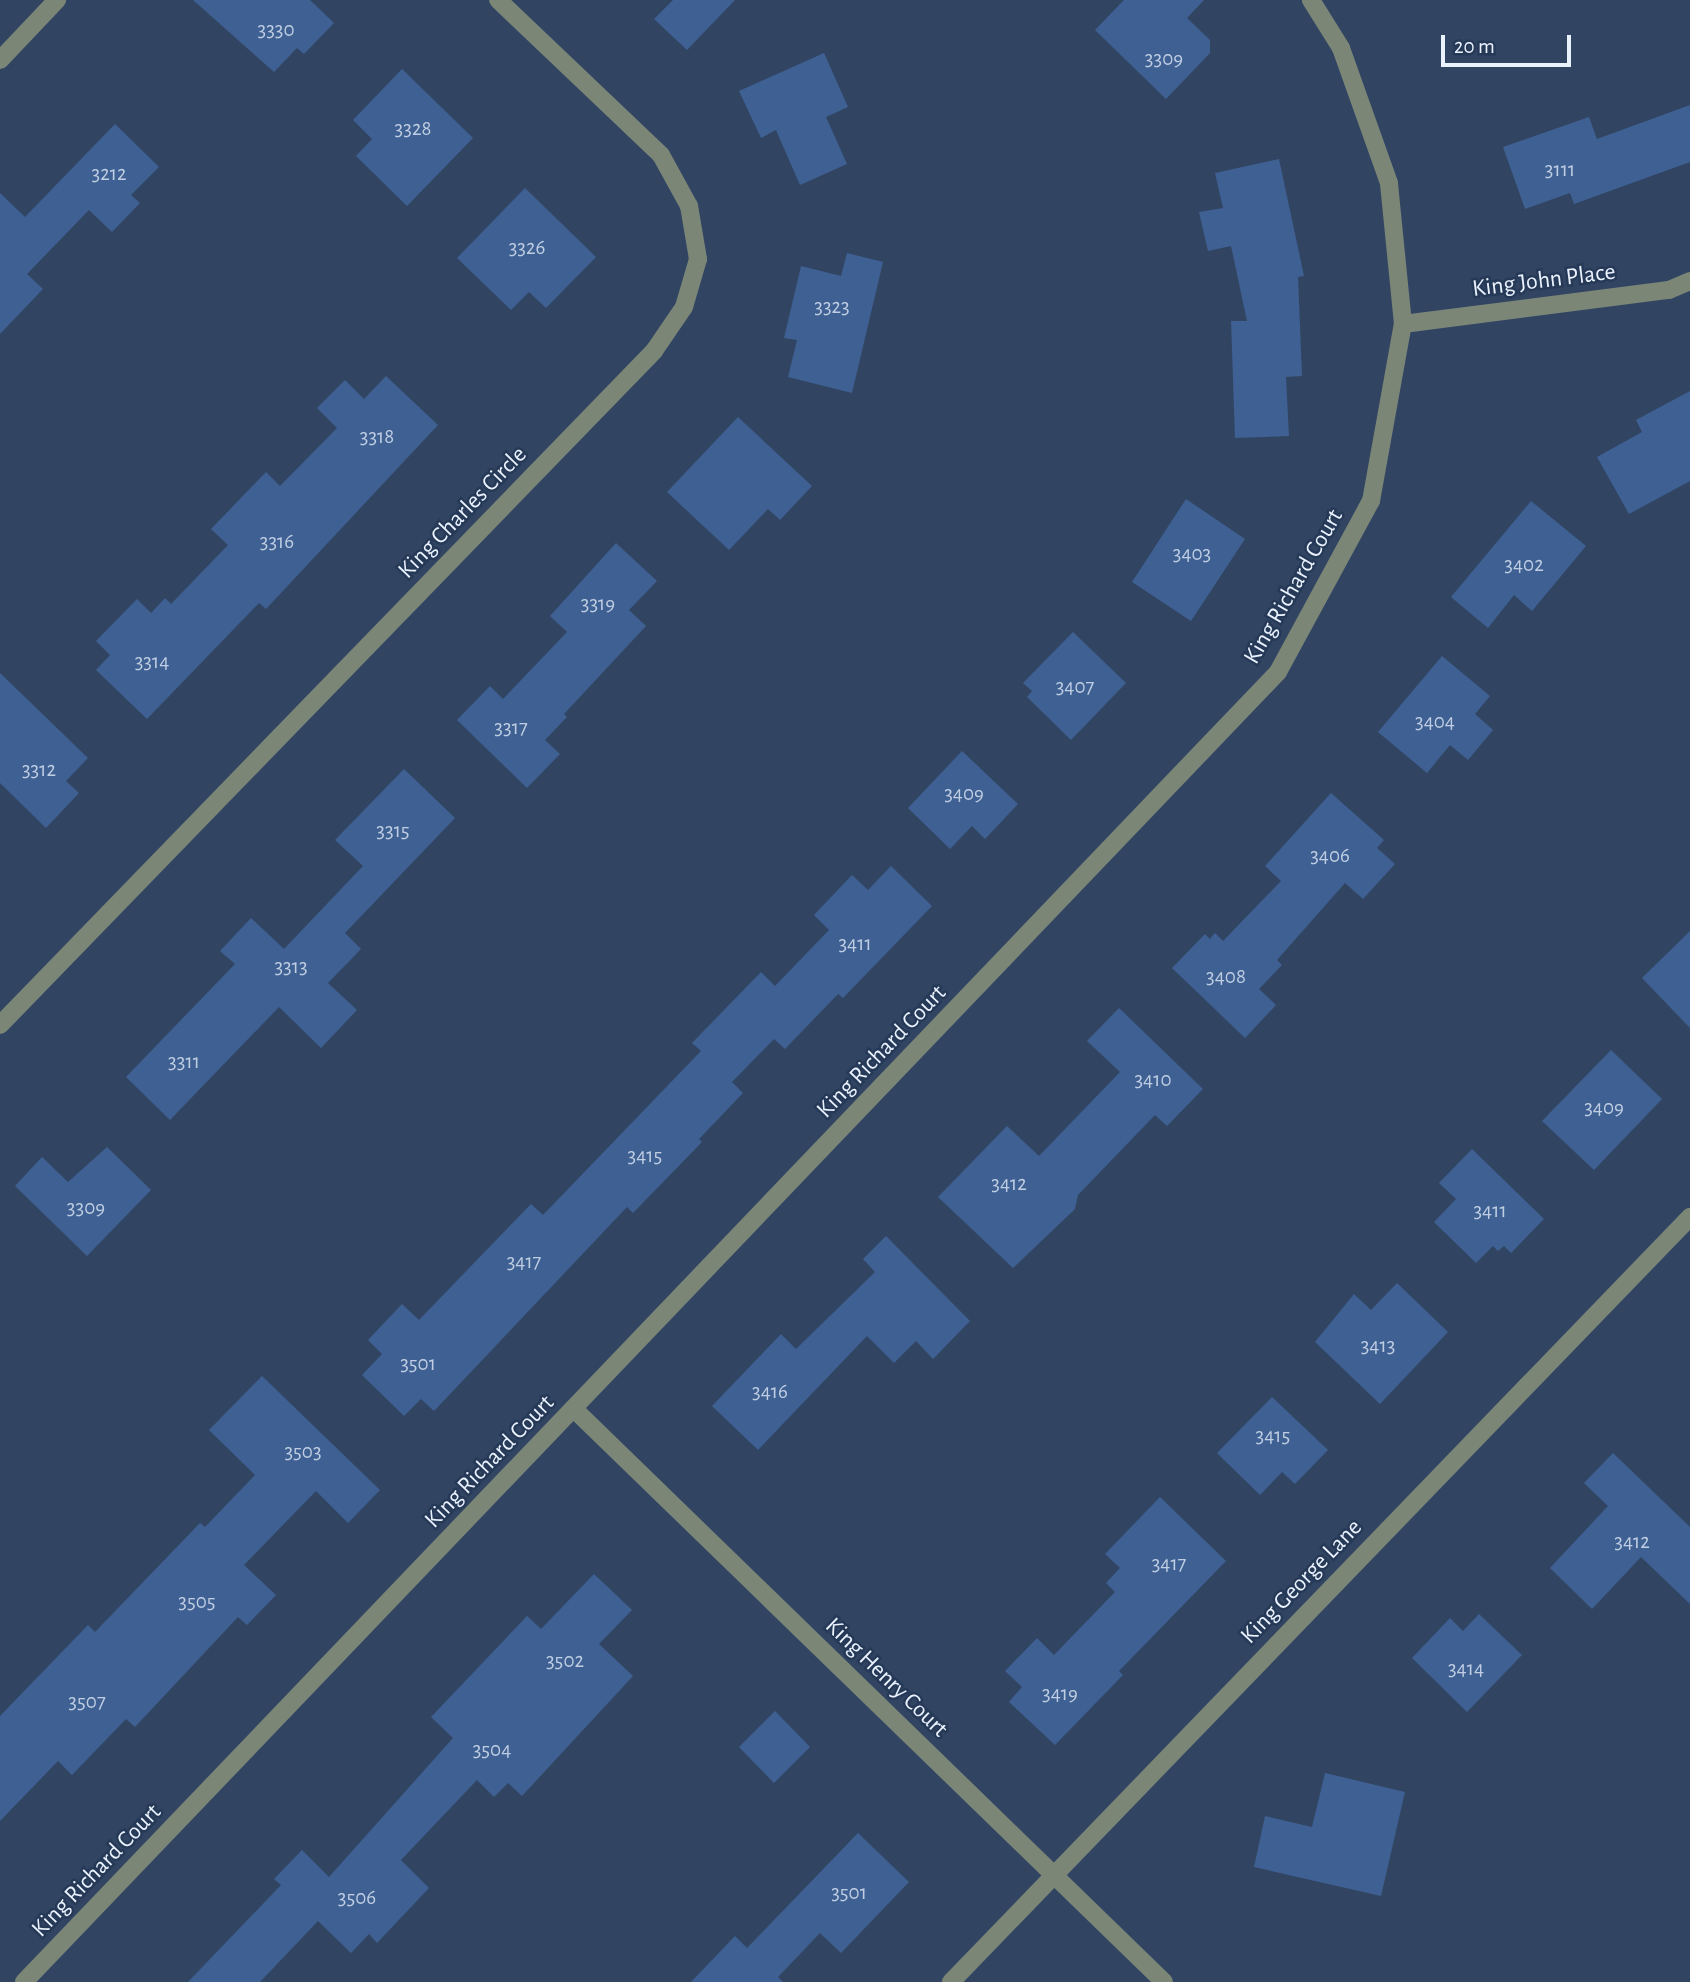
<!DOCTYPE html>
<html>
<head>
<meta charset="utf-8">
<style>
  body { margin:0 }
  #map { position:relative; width:1690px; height:1982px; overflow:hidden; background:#314563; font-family:"Alegreya Sans",sans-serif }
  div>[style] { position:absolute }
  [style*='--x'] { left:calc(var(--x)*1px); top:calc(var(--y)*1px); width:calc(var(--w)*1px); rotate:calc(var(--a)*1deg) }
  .building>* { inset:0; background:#3f6092 }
  .minor>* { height:18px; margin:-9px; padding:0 9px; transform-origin:9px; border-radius:9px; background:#7b8677 }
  span { translate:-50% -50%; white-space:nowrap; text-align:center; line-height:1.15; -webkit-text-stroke:5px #263a58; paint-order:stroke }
  .number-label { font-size:21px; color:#bfcee3 }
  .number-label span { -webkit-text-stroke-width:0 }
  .street-label { font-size:24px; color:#eaf2fe }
  .scale { position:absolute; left:1441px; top:35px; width:130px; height:32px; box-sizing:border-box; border:4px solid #eaf2fe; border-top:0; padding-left:9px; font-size:21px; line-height:24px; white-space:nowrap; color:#eaf2fe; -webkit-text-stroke:5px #263a58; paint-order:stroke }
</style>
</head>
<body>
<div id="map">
  <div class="building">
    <i style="clip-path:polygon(193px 0,310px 0,334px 23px,304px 54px,297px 48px,274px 72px)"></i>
    <i style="clip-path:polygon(673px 0,735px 0,687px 50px,654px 19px)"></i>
    <i style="clip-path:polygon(1124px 0,1204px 0,1187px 18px,1210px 40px,1210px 53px,1166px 99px,1095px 30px)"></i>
    <i style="clip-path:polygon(824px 53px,848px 107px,826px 117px,847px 164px,800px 185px,776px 130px,761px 138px,739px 91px)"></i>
    <i style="clip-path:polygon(402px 69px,473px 138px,407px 206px,356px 156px,372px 139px,353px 120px)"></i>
    <i style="clip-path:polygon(1690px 105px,1690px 162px,1574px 204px,1570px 193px,1525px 209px,1503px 147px,1589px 117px,1597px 139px)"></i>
    <i style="clip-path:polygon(115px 124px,159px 167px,131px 195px,140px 203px,112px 232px,89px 210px,27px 274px,43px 289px,0 334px,0 193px,25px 217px)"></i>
    <i style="clip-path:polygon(1279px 159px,1304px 276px,1298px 277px,1302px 376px,1286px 377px,1289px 436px,1235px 438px,1231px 321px,1247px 321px,1231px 246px,1208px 251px,1199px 212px,1223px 208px,1215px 173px)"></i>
    <i style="clip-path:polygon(525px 188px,596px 257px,546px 308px,529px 292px,511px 310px,457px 258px)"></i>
    <i style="clip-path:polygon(847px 253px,883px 262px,852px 393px,788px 377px,797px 340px,784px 338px,801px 266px,841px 276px)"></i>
    <i style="clip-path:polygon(386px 376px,438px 425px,266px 609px,259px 603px,147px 719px,96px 670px,110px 655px,96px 641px,137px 599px,151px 613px,165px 598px,171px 604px,228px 545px,211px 529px,266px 472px,280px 486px,337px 428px,317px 408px,345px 380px,364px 399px)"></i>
    <i style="clip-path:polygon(1690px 391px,1690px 481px,1629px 514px,1597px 457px,1642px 432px,1636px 420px)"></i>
    <i style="clip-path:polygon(738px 417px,812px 486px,780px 520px,768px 509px,729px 550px,667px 492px)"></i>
    <i style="clip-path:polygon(1186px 499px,1245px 539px,1191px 621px,1132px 582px)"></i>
    <i style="clip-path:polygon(1531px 501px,1586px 546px,1532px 611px,1514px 595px,1488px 628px,1451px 597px)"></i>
    <i style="clip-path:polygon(616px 543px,657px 581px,629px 610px,646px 626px,564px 714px,567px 717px,545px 740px,560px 754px,527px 788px,457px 720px,490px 686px,503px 699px,567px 632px,550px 616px)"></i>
    <i style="clip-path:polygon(1073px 632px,1126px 683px,1071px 740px,1027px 697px,1032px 691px,1023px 683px)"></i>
    <i style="clip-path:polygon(1442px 656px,1490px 696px,1475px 714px,1493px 730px,1468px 760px,1450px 745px,1427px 773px,1378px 732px)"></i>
    <i style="clip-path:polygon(0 673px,88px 758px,66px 781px,79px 793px,46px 828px,0 783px)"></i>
    <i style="clip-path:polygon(962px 751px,1018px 804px,985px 839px,972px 826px,950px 849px,908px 808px)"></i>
    <i style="clip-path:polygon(404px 769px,455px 818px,345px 933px,361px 949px,328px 983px,357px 1010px,321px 1048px,279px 1007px,170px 1120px,126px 1077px,235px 964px,220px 951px,251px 918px,284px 949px,363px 866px,335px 840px)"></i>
    <i style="clip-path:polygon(1331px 793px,1384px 840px,1377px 848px,1395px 864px,1363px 899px,1345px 883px,1277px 960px,1282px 965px,1259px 989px,1276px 1005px,1245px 1038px,1172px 968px,1205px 934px,1210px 939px,1215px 933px,1223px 941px,1281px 881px,1265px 866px)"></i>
    <i style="clip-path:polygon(891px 866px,932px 906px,843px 998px,838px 994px,785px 1049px,774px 1039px,732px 1082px,743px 1093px,699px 1139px,702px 1142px,633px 1213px,627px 1207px,434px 1411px,421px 1399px,404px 1416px,362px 1375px,382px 1354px,368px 1340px,402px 1304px,419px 1320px,531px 1204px,543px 1215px,701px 1051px,692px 1043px,761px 972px,775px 986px,829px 930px,814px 915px,852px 875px,868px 890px)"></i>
    <i style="clip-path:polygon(1690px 931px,1690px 1028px,1642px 978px)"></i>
    <i style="clip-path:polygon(1119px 1008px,1203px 1089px,1167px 1126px,1155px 1115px,1078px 1195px,1075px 1209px,1013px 1268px,938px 1197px,1007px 1126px,1039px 1156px,1120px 1072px,1087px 1041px)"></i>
    <i style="clip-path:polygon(1611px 1050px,1662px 1099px,1594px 1170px,1542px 1121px)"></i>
    <i style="clip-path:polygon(107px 1147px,151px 1190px,87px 1256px,15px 1186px,42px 1157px,68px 1182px)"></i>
    <i style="clip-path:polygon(1472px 1149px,1544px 1219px,1511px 1253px,1504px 1246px,1498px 1251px,1493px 1246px,1476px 1263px,1434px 1222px,1456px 1199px,1439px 1183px)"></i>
    <i style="clip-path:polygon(886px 1236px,970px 1321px,933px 1359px,916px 1341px,894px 1363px,867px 1336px,758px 1450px,712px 1406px,781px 1334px,796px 1349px,875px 1272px,863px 1259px)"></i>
    <i style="clip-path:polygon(1397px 1283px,1448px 1332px,1380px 1404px,1315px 1342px,1354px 1294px,1371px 1310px)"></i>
    <i style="clip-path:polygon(262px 1376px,380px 1490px,348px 1523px,316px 1491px,244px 1565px,276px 1595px,247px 1625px,238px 1617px,135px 1727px,126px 1719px,72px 1775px,58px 1761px,0 1821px,0 1716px,88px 1625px,95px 1632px,200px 1523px,205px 1527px,255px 1475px,209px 1430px)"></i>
    <i style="clip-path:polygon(1272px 1397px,1328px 1450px,1295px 1484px,1282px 1472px,1260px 1495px,1217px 1453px)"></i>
    <i style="clip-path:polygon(1613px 1453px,1690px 1527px,1690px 1604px,1641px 1557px,1592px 1609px,1550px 1568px,1608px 1506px,1584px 1483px)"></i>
    <i style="clip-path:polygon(1160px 1497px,1226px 1561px,1119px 1671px,1123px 1675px,1055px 1745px,1009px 1702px,1022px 1687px,1005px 1671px,1037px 1638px,1054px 1655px,1115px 1592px,1106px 1583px,1120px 1568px,1105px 1554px)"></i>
    <i style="clip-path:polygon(594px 1574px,632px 1610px,599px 1644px,633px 1676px,522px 1796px,508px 1783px,494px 1797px,477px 1780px,401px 1860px,429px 1888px,377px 1943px,369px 1934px,351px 1953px,318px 1921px,260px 1982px,188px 1982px,281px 1885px,274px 1879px,302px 1850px,329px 1877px,453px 1738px,431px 1717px,527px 1616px,541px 1629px)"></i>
    <i style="clip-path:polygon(1479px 1614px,1522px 1655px,1467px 1712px,1412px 1658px,1450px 1618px,1463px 1631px)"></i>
    <i style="clip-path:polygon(775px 1711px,810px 1747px,774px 1783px,739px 1747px)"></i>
    <i style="clip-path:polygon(1325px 1773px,1405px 1792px,1381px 1896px,1254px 1867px,1265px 1816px,1312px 1827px)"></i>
    <i style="clip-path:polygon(858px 1833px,909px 1882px,841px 1953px,820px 1933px,778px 1977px,783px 1982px,691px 1982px,735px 1936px,747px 1948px)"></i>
  </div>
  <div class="minor">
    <i style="--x:0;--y:60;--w:83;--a:-46.5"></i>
    <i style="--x:1403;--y:324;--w:268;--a:-7.3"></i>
    <i style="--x:1669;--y:290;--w:23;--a:-23"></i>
    <i style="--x:0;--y:1025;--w:939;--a:-45.86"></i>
    <i style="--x:654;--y:351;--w:53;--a:-55.7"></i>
    <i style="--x:684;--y:307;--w:50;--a:-73.7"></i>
    <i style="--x:698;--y:259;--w:54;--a:-99.6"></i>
    <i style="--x:689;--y:206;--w:58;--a:-118.8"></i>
    <i style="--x:661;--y:155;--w:225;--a:-136.4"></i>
    <i style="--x:575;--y:1410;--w:821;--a:44.16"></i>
    <i style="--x:24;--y:1982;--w:1813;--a:-46.25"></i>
    <i style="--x:1278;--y:672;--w:195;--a:-61.5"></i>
    <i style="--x:1371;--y:501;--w:180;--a:-79.8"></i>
    <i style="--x:1403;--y:324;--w:142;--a:-95.7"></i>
    <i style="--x:1389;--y:183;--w:143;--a:-109.6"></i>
    <i style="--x:1341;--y:48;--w:57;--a:-122"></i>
    <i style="--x:951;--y:1982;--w:1064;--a:-45.99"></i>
  </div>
  <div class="number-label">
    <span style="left:276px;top:30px">3330</span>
    <span style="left:1164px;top:59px">3309</span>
    <span style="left:413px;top:129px">3328</span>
    <span style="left:1560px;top:170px">3111</span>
    <span style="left:109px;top:174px">3212</span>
    <span style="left:527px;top:248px">3326</span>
    <span style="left:832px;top:307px">3323</span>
    <span style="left:377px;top:437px">3318</span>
    <span style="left:277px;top:542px">3316</span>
    <span style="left:1192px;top:554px">3403</span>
    <span style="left:1524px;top:565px">3402</span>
    <span style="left:598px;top:604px">3319</span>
    <span style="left:152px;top:662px">3314</span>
    <span style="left:1075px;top:687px">3407</span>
    <span style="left:1435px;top:722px">3404</span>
    <span style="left:511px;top:728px">3317</span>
    <span style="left:39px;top:770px">3312</span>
    <span style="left:964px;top:794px">3409</span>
    <span style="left:393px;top:831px">3315</span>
    <span style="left:1330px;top:856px">3406</span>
    <span style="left:855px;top:944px">3411</span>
    <span style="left:291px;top:967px">3313</span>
    <span style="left:1226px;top:977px">3408</span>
    <span style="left:184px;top:1062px">3311</span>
    <span style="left:1153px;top:1080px">3410</span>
    <span style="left:1604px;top:1108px">3409</span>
    <span style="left:645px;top:1156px">3415</span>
    <span style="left:1009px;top:1184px">3412</span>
    <span style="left:86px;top:1208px">3309</span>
    <span style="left:1490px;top:1211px">3411</span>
    <span style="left:524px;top:1262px">3417</span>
    <span style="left:1378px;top:1346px">3413</span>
    <span style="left:418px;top:1364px">3501</span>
    <span style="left:770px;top:1392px">3416</span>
    <span style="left:1273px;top:1436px">3415</span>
    <span style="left:303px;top:1452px">3503</span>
    <span style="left:1632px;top:1542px">3412</span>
    <span style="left:1169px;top:1564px">3417</span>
    <span style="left:197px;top:1602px">3505</span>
    <span style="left:565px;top:1661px">3502</span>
    <span style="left:1466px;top:1669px">3414</span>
    <span style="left:1060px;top:1694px">3419</span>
    <span style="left:87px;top:1702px">3507</span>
    <span style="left:492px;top:1750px">3504</span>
    <span style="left:849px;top:1893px">3501</span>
    <span style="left:357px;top:1898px">3506</span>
  </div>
  <div class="street-label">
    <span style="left:1544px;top:281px;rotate:-7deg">King John Place</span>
    <span style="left:463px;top:513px;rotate:-46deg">King Charles Circle</span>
    <span style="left:1294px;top:587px;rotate:-60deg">King Richard Court</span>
    <span style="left:882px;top:1052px;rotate:-46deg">King Richard Court</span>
    <span style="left:490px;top:1462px;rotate:-46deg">King Richard Court</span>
    <span style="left:1302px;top:1582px;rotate:-46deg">King George Lane</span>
    <span style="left:886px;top:1678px;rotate:44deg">King Henry Court</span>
    <span style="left:97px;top:1871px;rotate:-46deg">King Richard Court</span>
  </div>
  <div class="scale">20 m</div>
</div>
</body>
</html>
